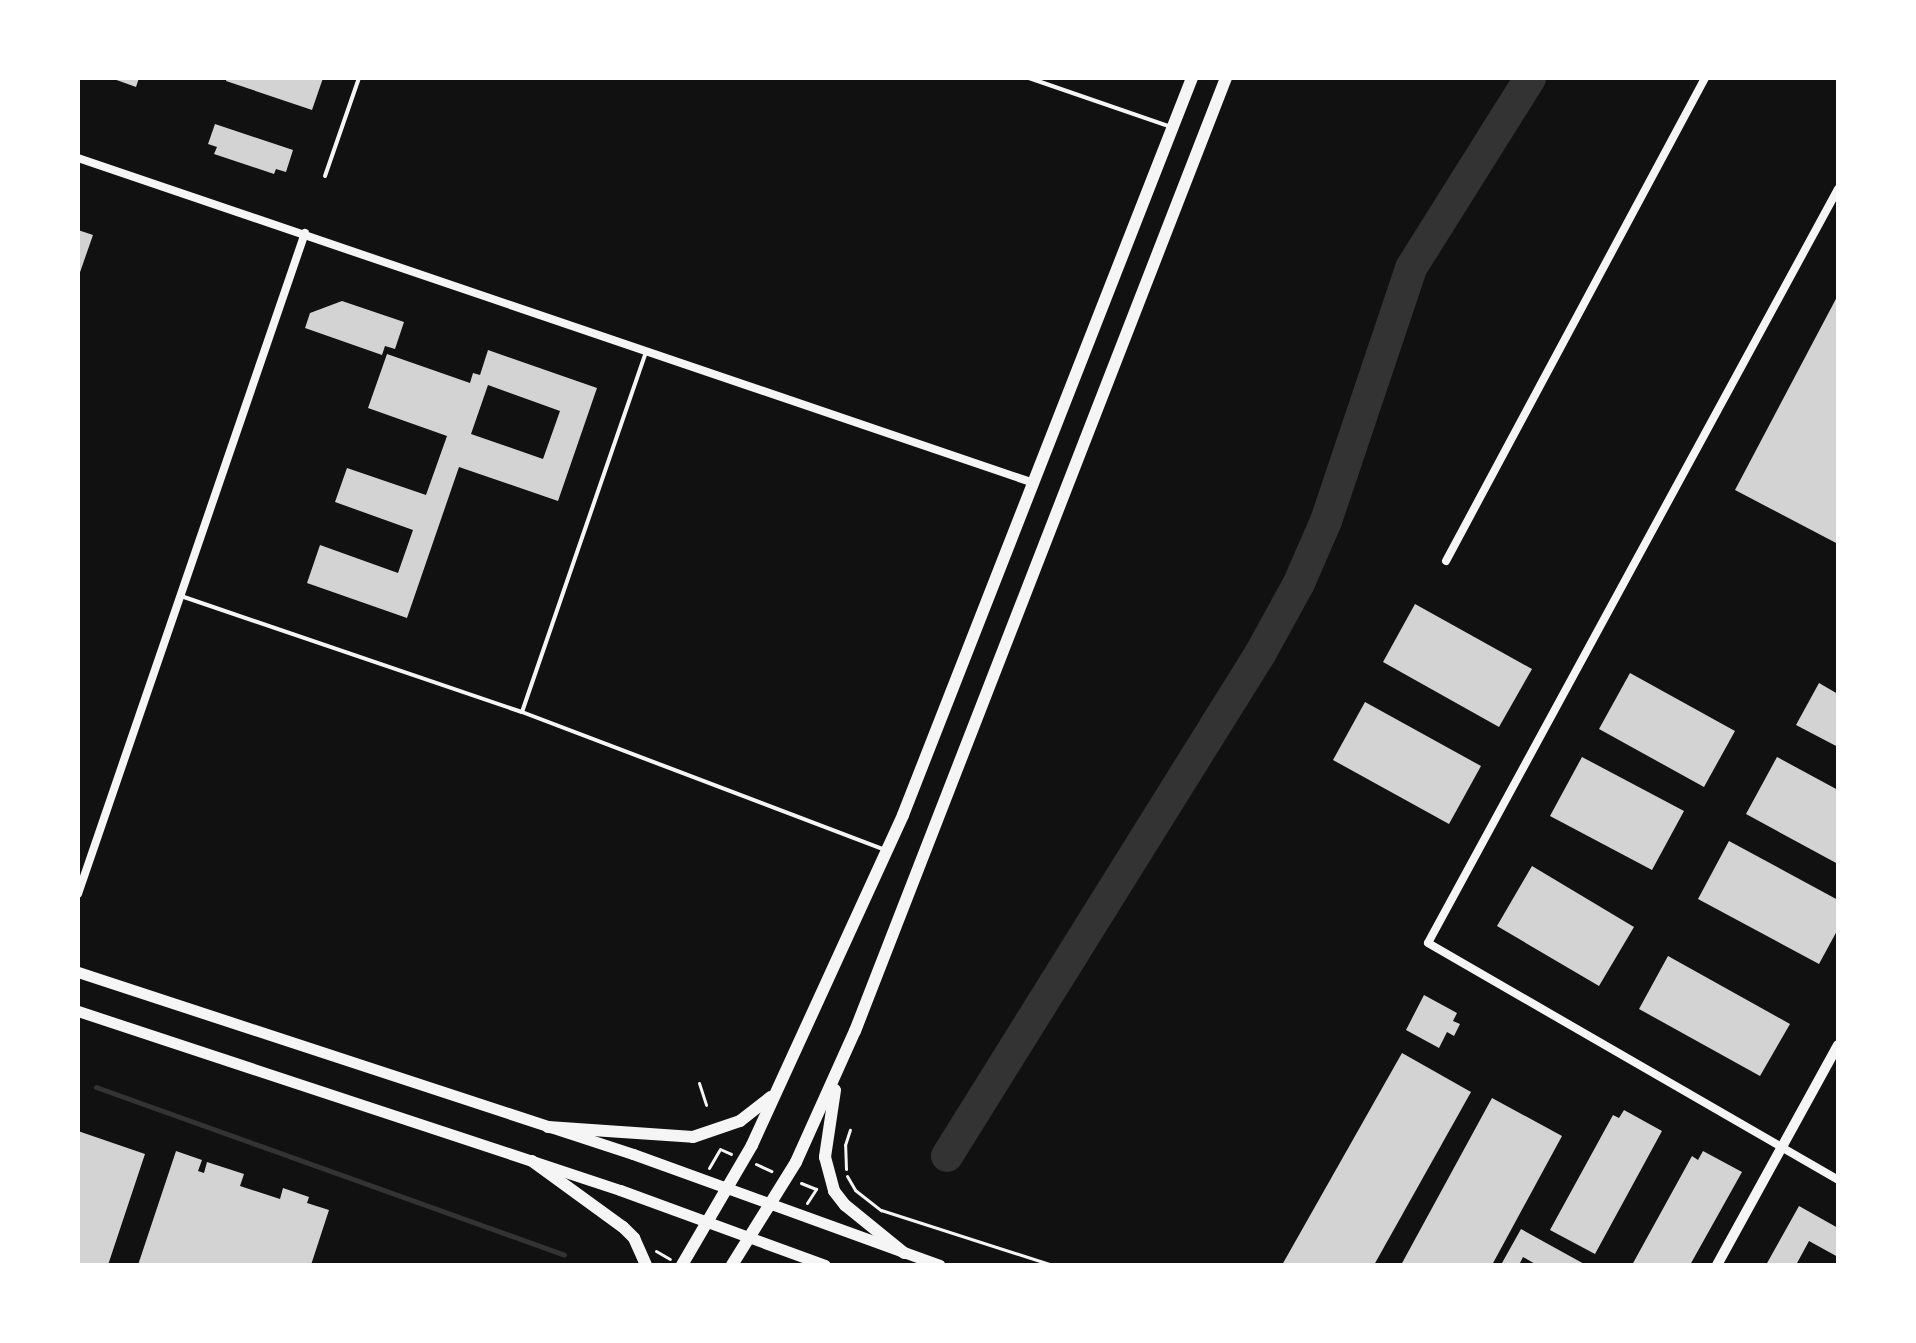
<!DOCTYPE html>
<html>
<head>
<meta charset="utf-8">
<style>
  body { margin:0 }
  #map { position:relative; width:1916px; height:1343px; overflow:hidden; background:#111; font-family:"Exo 2",sans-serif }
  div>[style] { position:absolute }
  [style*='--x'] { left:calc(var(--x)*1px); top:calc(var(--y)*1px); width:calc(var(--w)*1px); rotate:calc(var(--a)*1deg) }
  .stream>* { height:5px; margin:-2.5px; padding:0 2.5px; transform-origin:2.5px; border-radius:2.5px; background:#333 }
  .river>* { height:32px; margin:-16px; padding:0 16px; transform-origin:16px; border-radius:16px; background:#333 }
  .building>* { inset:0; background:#d3d3d3 }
  .path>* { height:3px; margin:-1.5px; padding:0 1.5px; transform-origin:1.5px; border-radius:1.5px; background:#f5f5f5 }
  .service>* { height:4px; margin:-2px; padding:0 2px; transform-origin:2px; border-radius:2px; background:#f5f5f5 }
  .minor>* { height:8px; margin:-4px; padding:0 4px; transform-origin:4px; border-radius:4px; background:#f5f5f5 }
  .tertiary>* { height:10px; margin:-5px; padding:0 5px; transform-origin:5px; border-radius:5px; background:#f5f5f5 }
  .secondary>* { height:11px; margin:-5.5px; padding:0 5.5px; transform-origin:5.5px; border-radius:5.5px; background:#f5f5f5 }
  .primary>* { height:12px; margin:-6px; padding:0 6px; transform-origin:6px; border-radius:6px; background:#f5f5f5 }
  span { translate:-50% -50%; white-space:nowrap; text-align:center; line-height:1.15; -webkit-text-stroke:7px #fff; paint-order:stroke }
  .frame { position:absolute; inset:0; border:80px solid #fff; pointer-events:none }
</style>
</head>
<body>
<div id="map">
  <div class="stream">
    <i style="--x:96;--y:1087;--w:497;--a:19.7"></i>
  </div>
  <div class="river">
    <i style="--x:947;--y:1156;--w:592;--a:-58.06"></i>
    <i style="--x:1260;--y:654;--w:81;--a:-61.2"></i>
    <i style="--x:1299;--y:583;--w:68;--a:-66.5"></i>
    <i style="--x:1326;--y:521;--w:267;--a:-71.4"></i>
    <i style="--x:1411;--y:268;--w:224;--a:-57.9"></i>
  </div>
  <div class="building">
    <i style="clip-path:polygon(111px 78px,139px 78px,136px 87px)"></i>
    <i style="clip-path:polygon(227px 78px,323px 78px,312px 110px,226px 81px)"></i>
    <i style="clip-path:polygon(215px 124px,293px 150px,286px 172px,276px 169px,274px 174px,214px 154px,217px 147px,208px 144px)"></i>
    <i style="clip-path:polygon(78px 230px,93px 235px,78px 278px)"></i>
    <i style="clip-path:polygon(1838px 295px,1838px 544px,1735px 490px)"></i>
    <i style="clip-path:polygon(342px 301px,404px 322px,395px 349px,385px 346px,382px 355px,305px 328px,310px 313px)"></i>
    <i style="clip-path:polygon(evenodd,488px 350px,597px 388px,558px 501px,459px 467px,407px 618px,307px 583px,320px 545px,398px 573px,413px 530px,335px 502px,347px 468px,426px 495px,447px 436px,368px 408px,387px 354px,470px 383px,473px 373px,480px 375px,488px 350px,488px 385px,560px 411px,543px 459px,471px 434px,488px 385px)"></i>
    <i style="clip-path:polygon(1415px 604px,1532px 669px,1499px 727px,1383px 662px)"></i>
    <i style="clip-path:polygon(1630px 673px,1735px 731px,1704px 787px,1599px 729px)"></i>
    <i style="clip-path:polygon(1819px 683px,1838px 694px,1838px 747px,1796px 725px)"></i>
    <i style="clip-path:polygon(1365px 702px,1481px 766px,1449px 824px,1333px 760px)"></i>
    <i style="clip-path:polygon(1582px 757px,1684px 811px,1652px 870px,1550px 816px)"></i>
    <i style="clip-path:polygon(1777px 757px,1838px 790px,1838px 864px,1746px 814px)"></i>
    <i style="clip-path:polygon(1729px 841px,1838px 900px,1838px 929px,1819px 964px,1698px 899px)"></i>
    <i style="clip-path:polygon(1532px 866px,1634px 927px,1599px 986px,1497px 926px)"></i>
    <i style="clip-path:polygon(1668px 956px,1790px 1024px,1760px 1076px,1639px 1009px)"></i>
    <i style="clip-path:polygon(1424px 995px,1457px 1013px,1453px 1021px,1460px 1024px,1454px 1036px,1447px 1032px,1439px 1048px,1406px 1030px)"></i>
    <i style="clip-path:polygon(1402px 1053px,1471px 1092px,1374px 1265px,1282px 1265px)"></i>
    <i style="clip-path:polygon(1492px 1098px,1562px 1136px,1492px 1265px,1401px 1265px)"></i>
    <i style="clip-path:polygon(1624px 1110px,1662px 1131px,1595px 1254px,1550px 1230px,1613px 1115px,1619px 1118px)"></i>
    <i style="clip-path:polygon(78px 1131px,145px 1154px,108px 1265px,78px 1265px)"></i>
    <i style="clip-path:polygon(176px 1151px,202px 1160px,198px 1171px,204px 1173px,207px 1162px,244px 1174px,240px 1186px,280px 1199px,283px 1188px,309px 1197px,307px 1203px,329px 1210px,311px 1265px,138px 1265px)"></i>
    <i style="clip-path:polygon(1703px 1151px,1742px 1172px,1690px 1265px,1632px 1265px,1692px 1156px,1698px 1160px)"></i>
    <i style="clip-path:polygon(1799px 1206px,1838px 1228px,1838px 1257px,1809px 1241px,1796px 1265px,1766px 1265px)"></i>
    <i style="clip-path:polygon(1521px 1229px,1586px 1265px,1537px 1265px,1523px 1257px,1519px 1265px,1505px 1265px,1502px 1263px)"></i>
  </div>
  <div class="path">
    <i style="--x:699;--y:1083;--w:23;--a:72"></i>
    <i style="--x:720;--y:1149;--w:12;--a:24"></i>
    <i style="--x:756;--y:1164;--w:17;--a:25"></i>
    <i style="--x:709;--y:1168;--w:20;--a:-60"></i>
    <i style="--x:846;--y:1169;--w:24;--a:-92"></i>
    <i style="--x:845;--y:1145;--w:16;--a:-72"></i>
    <i style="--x:847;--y:1176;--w:16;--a:60"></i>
    <i style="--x:855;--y:1190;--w:33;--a:38"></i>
    <i style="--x:881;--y:1210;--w:180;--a:17.8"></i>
    <i style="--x:801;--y:1183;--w:16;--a:22"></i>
    <i style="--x:807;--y:1203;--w:17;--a:-57"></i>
    <i style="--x:656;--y:1251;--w:16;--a:30"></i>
  </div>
  <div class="service">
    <i style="--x:1029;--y:78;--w:150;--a:19"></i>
    <i style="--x:325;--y:176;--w:104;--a:-70.9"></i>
    <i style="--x:181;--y:596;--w:360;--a:18.8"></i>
    <i style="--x:522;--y:712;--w:389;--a:20.8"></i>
    <i style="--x:522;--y:712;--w:382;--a:-71"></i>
  </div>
  <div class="minor">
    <i style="--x:78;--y:158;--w:1010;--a:18.78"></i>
    <i style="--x:1838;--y:189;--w:858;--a:118.54"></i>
    <i style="--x:1428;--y:943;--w:474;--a:30"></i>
    <i style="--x:1446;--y:561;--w:548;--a:-61.8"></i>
    <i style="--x:78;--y:894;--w:699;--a:-71.05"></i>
  </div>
  <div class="tertiary">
    <i style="--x:1717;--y:1265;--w:251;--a:-61.2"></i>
  </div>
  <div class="secondary">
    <i style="--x:78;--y:972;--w:584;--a:18.16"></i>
    <i style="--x:633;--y:1154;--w:326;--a:19.9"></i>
    <i style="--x:78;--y:1011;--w:571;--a:18.28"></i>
    <i style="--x:620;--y:1190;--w:218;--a:20.1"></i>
  </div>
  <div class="primary">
    <i style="--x:835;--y:1090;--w:68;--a:98.5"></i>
    <i style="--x:825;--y:1157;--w:35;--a:75"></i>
    <i style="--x:834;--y:1191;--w:18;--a:52"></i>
    <i style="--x:845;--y:1205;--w:76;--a:39.1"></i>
    <i style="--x:548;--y:1127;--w:145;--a:3.9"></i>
    <i style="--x:693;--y:1137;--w:50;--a:-18.8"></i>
    <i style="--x:740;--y:1121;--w:39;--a:-38"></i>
    <i style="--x:532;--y:1161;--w:112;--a:36"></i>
    <i style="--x:623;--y:1227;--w:16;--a:45"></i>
    <i style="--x:634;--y:1238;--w:30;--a:66"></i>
    <i style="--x:682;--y:1265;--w:139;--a:-59.7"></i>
    <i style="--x:752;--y:1145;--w:363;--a:-65.4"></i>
    <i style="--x:903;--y:815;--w:792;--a:-68.59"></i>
    <i style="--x:732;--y:1265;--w:121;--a:-58.1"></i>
    <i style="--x:796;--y:1162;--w:144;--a:-65.8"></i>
    <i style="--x:855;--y:1031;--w:1023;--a:-68.73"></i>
  </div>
  <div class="frame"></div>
</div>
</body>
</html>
